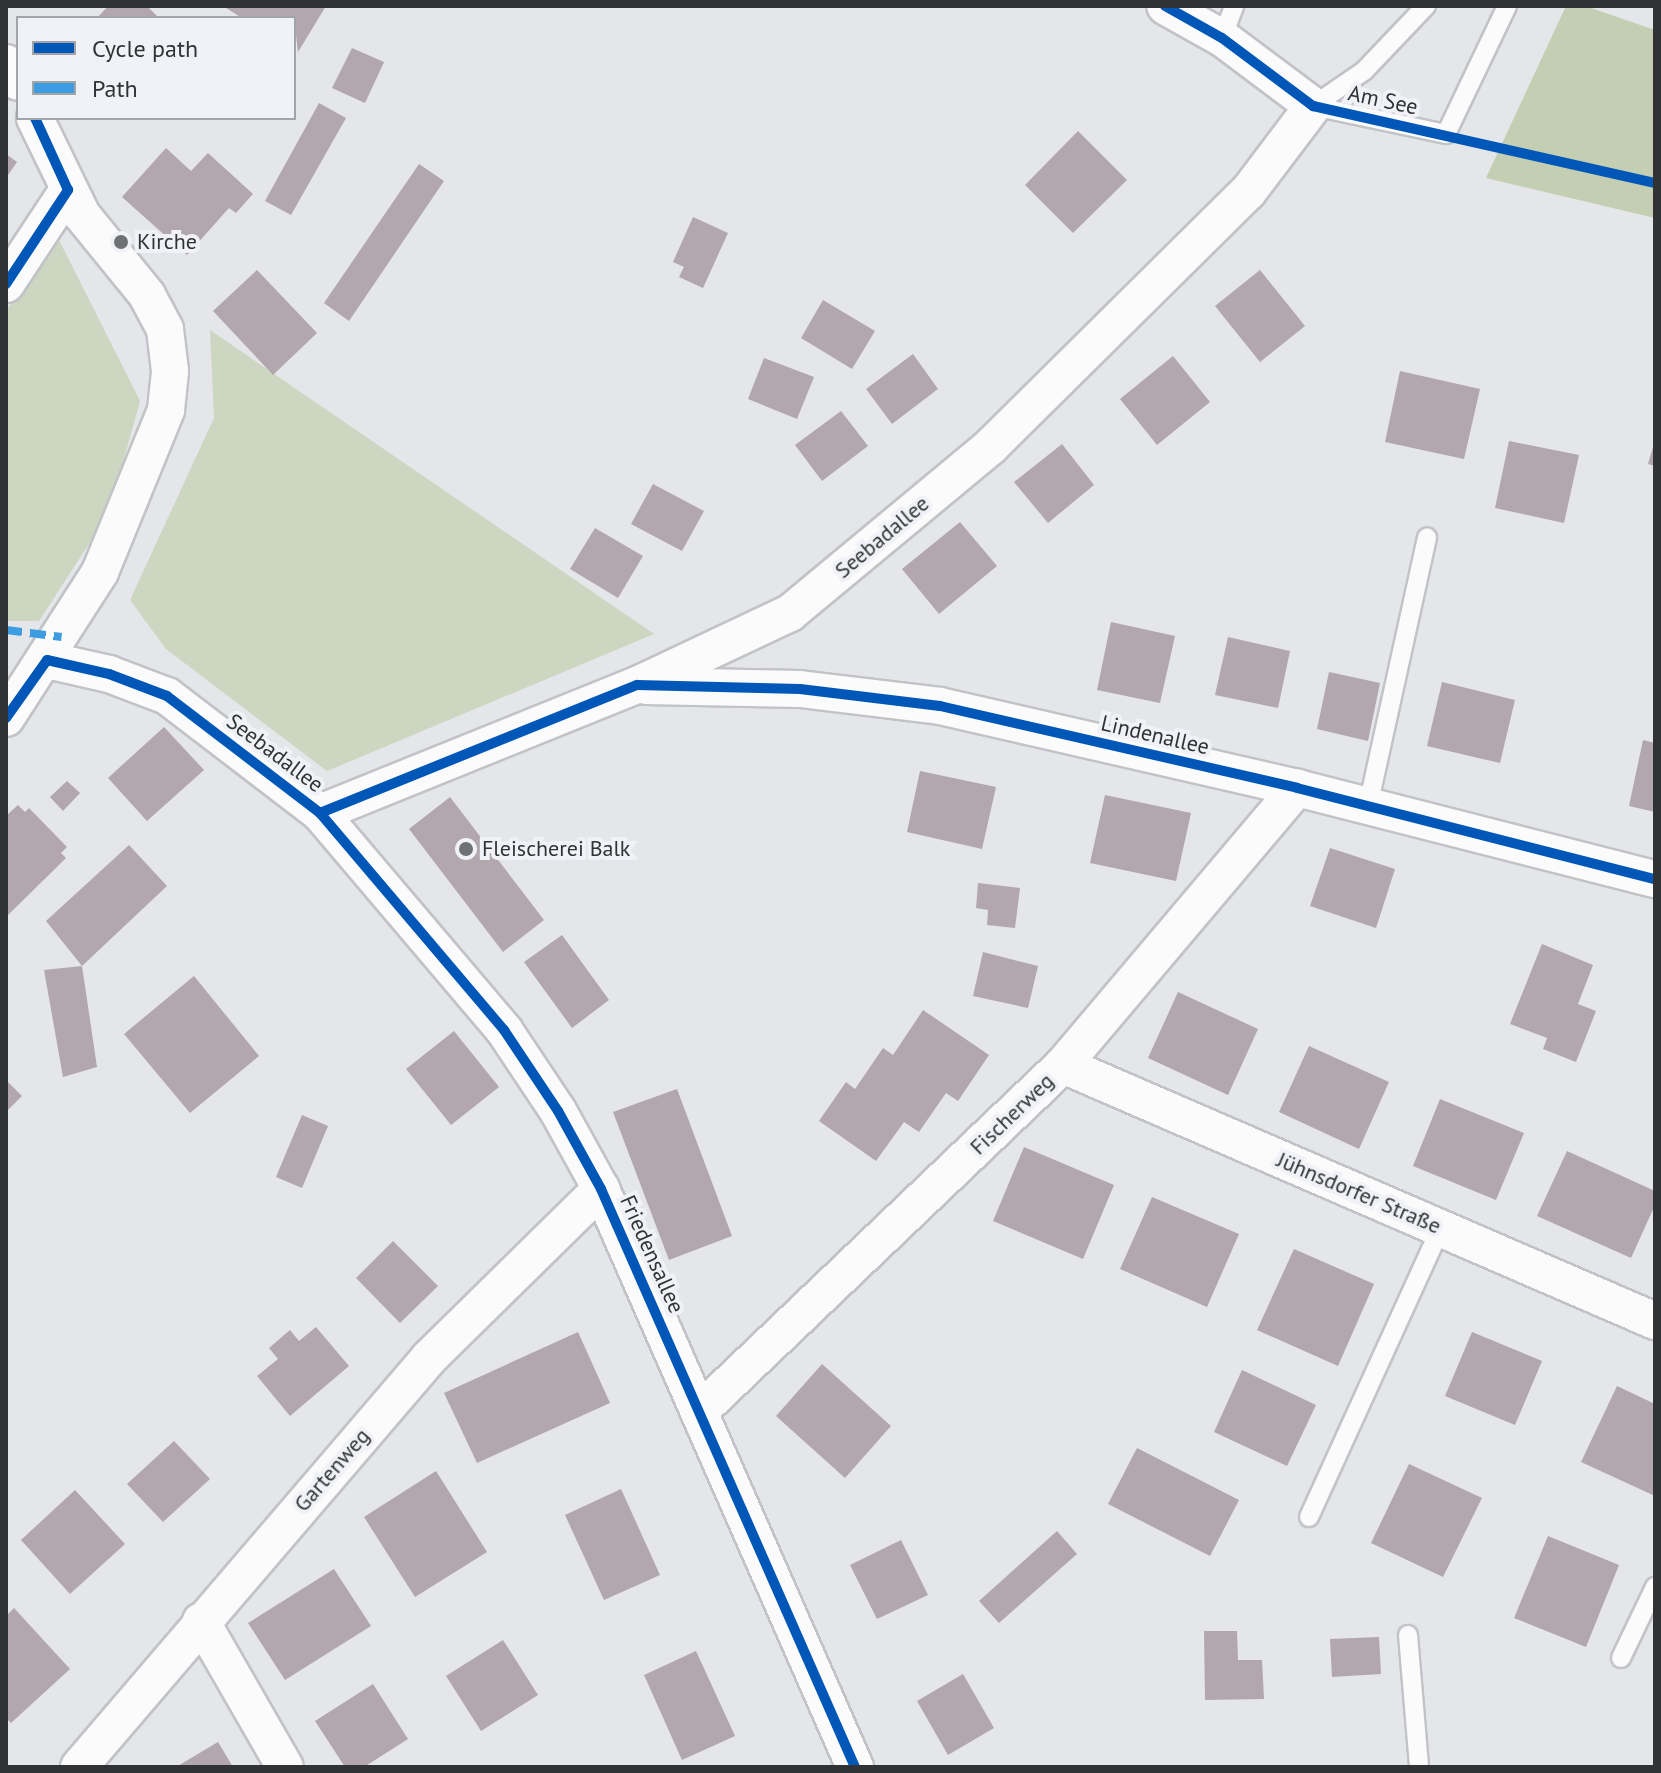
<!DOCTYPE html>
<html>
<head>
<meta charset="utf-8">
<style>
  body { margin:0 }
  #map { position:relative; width:1661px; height:1773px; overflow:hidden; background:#e4e6e9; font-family:"PT Sans",sans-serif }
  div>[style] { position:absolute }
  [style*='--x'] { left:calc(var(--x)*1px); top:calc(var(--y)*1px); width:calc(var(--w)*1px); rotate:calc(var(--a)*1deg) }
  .green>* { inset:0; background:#cdd6c0 }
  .forest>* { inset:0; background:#c4ceb3 }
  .building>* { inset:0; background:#b1a7ad }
  .roads { filter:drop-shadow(2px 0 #c2c3c6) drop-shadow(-2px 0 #c2c3c6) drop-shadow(0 2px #c2c3c6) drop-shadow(0 -2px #c2c3c6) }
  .lane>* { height:18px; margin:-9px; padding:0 9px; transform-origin:9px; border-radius:9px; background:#fbfbfc }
  .street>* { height:36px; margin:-18px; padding:0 18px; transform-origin:18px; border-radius:18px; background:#fbfbfc }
  .quiet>* { height:8px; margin-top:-4px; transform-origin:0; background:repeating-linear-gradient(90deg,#3e9de2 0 16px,transparent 0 24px) }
  .cycleway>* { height:10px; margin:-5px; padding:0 5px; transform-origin:5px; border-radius:5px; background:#0057b8 }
  .dots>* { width:22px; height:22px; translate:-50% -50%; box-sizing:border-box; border:4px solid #f0f2f7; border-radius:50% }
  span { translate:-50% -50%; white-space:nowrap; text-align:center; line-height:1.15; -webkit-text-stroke:8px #f0f2f7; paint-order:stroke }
  .street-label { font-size:22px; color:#313234 }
  .poi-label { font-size:22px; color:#313234 }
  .left { translate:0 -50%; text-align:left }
  .frame { position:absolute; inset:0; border:8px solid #313234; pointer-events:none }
  .legend { position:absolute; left:16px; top:16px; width:280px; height:104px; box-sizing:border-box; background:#f0f2f7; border:2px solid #a4a5a9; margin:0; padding:10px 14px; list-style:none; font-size:24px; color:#313234 }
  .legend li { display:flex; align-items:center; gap:16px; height:40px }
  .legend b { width:40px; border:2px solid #a4a5a9 }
</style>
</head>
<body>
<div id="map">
  <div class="green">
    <i style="clip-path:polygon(58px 238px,140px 401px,109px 513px,39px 621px,6px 621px,6px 311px)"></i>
    <i style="clip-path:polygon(210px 330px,654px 634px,327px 771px,166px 649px,130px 600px,214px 418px)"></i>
  </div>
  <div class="forest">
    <i style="clip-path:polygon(1566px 6px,1585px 6px,1655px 30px,1655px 218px,1486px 178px)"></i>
  </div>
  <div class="building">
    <i style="clip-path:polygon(108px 6px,147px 6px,159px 18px,97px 18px)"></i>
    <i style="clip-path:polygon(223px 6px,326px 6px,298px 52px,294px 18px,242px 18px)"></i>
    <i style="clip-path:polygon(352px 48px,384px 62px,365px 103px,332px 88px)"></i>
    <i style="clip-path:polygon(319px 103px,346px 118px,291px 215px,265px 201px)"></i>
    <i style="clip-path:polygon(1078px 131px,1127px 180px,1073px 233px,1025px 185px)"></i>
    <i style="clip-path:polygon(166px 148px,191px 171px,208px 153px,253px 194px,236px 213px,229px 208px,187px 255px,122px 197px)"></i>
    <i style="clip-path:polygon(6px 154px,17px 162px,6px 178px)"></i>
    <i style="clip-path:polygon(419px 164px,444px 181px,349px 321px,324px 303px)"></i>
    <i style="clip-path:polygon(693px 217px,728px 233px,703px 288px,679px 277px,684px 267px,673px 262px)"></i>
    <i style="clip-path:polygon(257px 270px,317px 333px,273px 375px,213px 311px)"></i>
    <i style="clip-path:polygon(1260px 270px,1305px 326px,1260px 362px,1215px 306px)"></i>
    <i style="clip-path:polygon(823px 300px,875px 331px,852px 369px,801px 338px)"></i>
    <i style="clip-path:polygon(913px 354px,938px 389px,892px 424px,866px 389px)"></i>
    <i style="clip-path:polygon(1173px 356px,1210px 402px,1157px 445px,1120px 399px)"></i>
    <i style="clip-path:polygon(764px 358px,814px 377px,797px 419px,748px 399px)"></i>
    <i style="clip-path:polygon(1400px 371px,1480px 389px,1464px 459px,1385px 442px)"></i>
    <i style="clip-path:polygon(841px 411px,868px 446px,822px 481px,795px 445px)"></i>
    <i style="clip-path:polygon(1655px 440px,1655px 466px,1648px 464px)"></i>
    <i style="clip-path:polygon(1509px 441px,1579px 455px,1564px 523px,1495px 508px)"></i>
    <i style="clip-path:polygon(1062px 444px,1094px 485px,1048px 523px,1014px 482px)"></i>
    <i style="clip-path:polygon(653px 484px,704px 511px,682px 551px,631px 524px)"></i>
    <i style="clip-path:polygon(960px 522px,997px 566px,939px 614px,902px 569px)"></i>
    <i style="clip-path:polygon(595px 528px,643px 556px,618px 598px,570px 569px)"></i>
    <i style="clip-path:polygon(1111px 622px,1175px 636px,1160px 703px,1097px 690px)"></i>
    <i style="clip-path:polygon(1228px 637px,1290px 651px,1278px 708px,1215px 695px)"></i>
    <i style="clip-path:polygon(1329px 672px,1380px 683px,1368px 741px,1317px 729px)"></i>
    <i style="clip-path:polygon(1442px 682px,1515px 700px,1500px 763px,1427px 746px)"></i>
    <i style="clip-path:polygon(164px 727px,204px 770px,147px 821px,108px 778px)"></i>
    <i style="clip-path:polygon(1643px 740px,1655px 743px,1655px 812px,1629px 806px)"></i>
    <i style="clip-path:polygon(920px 771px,996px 787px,982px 849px,907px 832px)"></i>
    <i style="clip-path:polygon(67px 781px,80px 793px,63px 811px,50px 797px)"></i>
    <i style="clip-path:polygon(1105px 795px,1191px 813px,1176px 881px,1090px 863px)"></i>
    <i style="clip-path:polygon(450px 797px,544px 920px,503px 952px,409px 829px)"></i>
    <i style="clip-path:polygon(18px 805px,25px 812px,29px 808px,67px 847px,61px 853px,66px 858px,6px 917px,6px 816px)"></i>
    <i style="clip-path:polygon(129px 845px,167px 886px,82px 966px,46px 921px)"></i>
    <i style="clip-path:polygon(1330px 848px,1395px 869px,1376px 928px,1310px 906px)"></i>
    <i style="clip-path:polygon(978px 883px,1020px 888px,1015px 928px,987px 925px,988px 910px,976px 908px)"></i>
    <i style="clip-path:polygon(562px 935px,609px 1000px,572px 1028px,524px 962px)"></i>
    <i style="clip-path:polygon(1542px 944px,1593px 965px,1578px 1004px,1596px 1011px,1576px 1062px,1543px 1049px,1547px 1038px,1510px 1024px)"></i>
    <i style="clip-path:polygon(983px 952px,1038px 966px,1028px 1008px,973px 996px)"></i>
    <i style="clip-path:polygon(82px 966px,97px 1067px,63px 1077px,44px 970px)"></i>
    <i style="clip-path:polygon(194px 976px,259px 1056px,190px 1113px,124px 1034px)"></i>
    <i style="clip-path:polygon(1178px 992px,1258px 1029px,1228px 1095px,1148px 1058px)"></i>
    <i style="clip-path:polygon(923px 1010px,989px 1055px,958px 1101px,946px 1093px,919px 1132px,904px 1122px,876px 1161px,819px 1121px,846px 1082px,855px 1089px,883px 1048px,893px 1055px)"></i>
    <i style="clip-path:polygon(454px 1031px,499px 1087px,451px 1125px,406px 1069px)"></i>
    <i style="clip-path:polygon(1309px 1046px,1389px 1082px,1359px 1149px,1279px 1112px)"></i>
    <i style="clip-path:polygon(6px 1080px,22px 1096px,6px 1112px)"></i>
    <i style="clip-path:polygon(677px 1089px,732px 1236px,669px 1260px,613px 1112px)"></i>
    <i style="clip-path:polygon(1440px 1099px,1524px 1133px,1496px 1200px,1413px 1166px)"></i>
    <i style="clip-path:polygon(302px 1115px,328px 1126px,302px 1188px,276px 1177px)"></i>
    <i style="clip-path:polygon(1024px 1147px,1114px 1185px,1083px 1259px,993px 1221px)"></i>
    <i style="clip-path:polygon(1567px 1151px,1655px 1191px,1655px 1205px,1631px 1258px,1537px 1216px)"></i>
    <i style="clip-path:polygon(1152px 1197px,1239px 1234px,1207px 1307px,1120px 1269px)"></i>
    <i style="clip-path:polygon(393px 1241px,438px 1286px,400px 1323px,356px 1278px)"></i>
    <i style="clip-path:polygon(1294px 1249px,1374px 1284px,1338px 1366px,1257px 1330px)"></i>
    <i style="clip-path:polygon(316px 1327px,349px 1366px,290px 1416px,257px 1376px,278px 1359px,269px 1348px,290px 1330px,299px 1341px)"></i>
    <i style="clip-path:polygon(578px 1332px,610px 1403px,477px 1463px,444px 1393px)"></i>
    <i style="clip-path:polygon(1472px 1332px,1542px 1361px,1515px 1425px,1445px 1396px)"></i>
    <i style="clip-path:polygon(822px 1364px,891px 1426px,845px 1478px,776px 1416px)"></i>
    <i style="clip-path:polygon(1242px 1370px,1316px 1405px,1287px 1466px,1214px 1432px)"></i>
    <i style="clip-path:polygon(1617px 1386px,1655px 1404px,1655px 1496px,1581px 1462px)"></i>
    <i style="clip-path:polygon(174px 1441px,210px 1479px,163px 1522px,127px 1484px)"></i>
    <i style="clip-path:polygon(1137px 1448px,1239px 1500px,1210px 1556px,1108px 1504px)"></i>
    <i style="clip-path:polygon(1409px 1464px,1482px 1498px,1443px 1577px,1371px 1543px)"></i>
    <i style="clip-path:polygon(436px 1471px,487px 1552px,415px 1597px,364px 1517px)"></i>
    <i style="clip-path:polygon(621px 1489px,660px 1575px,604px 1600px,565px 1515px)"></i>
    <i style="clip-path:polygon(75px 1490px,125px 1544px,70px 1594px,21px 1540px)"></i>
    <i style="clip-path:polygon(1057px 1531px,1077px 1554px,999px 1623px,979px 1601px)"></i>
    <i style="clip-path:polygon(1548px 1536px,1619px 1565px,1586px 1647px,1514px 1618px)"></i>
    <i style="clip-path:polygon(901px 1540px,928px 1595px,877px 1619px,850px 1565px)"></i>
    <i style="clip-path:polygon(334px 1569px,371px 1626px,285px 1680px,248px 1623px)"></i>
    <i style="clip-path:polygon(14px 1608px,70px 1669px,11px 1723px,6px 1718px,6px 1616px)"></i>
    <i style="clip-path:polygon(1204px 1631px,1237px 1631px,1238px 1660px,1262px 1660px,1264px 1699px,1205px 1700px)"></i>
    <i style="clip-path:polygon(1379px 1637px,1381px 1674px,1332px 1677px,1330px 1639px)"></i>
    <i style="clip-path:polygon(503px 1640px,538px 1695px,481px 1731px,446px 1676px)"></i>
    <i style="clip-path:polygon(696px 1651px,735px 1736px,682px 1760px,644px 1675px)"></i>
    <i style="clip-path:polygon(963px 1674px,994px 1728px,948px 1755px,917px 1701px)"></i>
    <i style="clip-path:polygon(373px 1684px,408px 1739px,364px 1767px,345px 1767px,315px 1721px)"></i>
    <i style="clip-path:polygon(218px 1742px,233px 1767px,176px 1767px)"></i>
  </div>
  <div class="roads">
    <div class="lane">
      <i style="--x:1222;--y:38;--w:34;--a:-69"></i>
      <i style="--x:1313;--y:106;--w:136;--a:11.9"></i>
      <i style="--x:1446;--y:134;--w:142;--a:-64.5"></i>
      <i style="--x:1313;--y:106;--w:62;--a:-34.5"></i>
      <i style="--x:1364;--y:71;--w:90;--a:-46.4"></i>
      <i style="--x:1368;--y:806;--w:275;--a:-77.6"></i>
      <i style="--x:1309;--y:1517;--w:316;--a:-65.5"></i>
      <i style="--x:1408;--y:1635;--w:132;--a:85.2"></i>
      <i style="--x:1621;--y:1658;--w:79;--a:-64.4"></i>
    </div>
    <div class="street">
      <i style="--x:6;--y:63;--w:22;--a:58"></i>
      <i style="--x:6;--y:284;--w:113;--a:-56.6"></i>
      <i style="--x:47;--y:660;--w:64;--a:12.7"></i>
      <i style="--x:109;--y:674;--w:62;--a:20.8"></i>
      <i style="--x:167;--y:696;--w:193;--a:37.4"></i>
      <i style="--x:320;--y:813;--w:285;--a:49.7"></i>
      <i style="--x:504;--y:1030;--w:97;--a:56.3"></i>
      <i style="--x:558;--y:1111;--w:89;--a:61.1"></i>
      <i style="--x:601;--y:1189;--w:631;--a:66.28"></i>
      <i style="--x:646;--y:686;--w:154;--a:1.1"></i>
      <i style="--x:800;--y:689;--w:141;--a:6.9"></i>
      <i style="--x:940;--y:706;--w:366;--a:12.9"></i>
      <i style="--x:1297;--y:788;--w:369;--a:14.3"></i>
      <i style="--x:6;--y:718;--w:174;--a:-57.2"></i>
      <i style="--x:100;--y:572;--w:175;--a:-67.8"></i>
      <i style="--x:166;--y:410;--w:39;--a:-84"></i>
      <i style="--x:170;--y:371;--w:42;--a:-96.8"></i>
      <i style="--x:165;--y:329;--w:38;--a:-118"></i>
      <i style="--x:147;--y:295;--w:103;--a:-129.1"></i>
      <i style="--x:82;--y:215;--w:108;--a:-115.9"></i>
      <i style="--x:320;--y:813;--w:342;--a:-22"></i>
      <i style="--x:637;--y:685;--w:169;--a:-25.2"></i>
      <i style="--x:790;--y:613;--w:261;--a:-39.7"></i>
      <i style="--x:991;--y:446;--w:361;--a:-44.7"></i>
      <i style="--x:1248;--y:192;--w:108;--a:-52.9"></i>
      <i style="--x:1313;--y:106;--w:114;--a:-143.2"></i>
      <i style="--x:1222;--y:38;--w:65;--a:-150.7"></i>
      <i style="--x:1063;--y:1065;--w:645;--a:23.39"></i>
      <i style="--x:699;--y:1412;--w:503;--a:-43.63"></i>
      <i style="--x:1063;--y:1065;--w:363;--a:-49.8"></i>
      <i style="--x:201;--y:1621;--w:168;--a:60.1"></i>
      <i style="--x:79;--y:1767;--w:540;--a:-49.43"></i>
      <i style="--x:430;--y:1357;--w:240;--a:-44.5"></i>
    </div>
  </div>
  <div class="quiet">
    <i style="--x:6;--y:630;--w:56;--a:7.1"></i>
  </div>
  <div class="cycleway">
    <i style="--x:1165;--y:6;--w:65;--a:29.3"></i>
    <i style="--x:1222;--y:38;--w:114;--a:36.8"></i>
    <i style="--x:1313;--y:106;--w:351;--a:12.7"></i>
    <i style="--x:6;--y:284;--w:113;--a:-56.6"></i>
    <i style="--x:68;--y:190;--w:79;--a:-114.6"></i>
    <i style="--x:6;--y:718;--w:71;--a:-54.7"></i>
    <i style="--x:47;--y:660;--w:64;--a:12.7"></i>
    <i style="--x:109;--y:674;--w:62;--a:20.8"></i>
    <i style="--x:167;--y:696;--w:193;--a:37.4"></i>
    <i style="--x:320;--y:813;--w:285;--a:49.7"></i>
    <i style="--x:504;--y:1030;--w:97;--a:56.3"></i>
    <i style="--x:558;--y:1111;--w:89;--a:61.1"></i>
    <i style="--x:601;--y:1189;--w:631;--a:66.28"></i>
    <i style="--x:320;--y:813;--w:342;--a:-22"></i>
    <i style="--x:637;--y:685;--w:163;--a:1.4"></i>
    <i style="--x:800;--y:689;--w:141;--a:6.9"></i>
    <i style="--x:940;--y:706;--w:366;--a:12.9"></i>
    <i style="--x:1297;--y:788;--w:369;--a:14.3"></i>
  </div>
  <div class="dots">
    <i style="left:121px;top:242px;background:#707173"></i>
    <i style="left:466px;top:849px;background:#707173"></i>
  </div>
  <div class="street-label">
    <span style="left:1383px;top:100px;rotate:12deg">Am See</span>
    <span style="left:882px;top:537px;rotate:-40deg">Seebadallee</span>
    <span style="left:1155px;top:735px;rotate:13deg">Lindenallee</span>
    <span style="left:275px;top:753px;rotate:37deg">Seebadallee</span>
    <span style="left:1012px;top:1114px;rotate:-44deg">Fischerweg</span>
    <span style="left:1359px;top:1193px;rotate:23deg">Jühnsdorfer Straße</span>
    <span style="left:652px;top:1254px;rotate:66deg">Friedensallee</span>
    <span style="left:332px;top:1470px;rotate:-49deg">Gartenweg</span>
  </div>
  <div class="poi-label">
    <span class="left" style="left:137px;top:242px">Kirche</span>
    <span class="left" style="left:482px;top:849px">Fleischerei Balk</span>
  </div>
  <div class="frame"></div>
  <ul class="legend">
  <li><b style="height:10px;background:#0057b8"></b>Cycle path</li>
  <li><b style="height:10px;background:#3e9de2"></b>Path</li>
  </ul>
</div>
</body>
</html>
